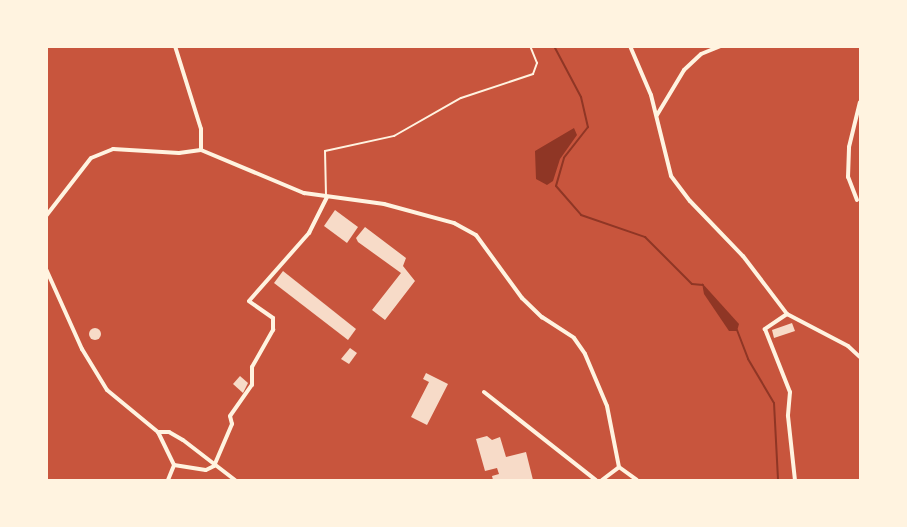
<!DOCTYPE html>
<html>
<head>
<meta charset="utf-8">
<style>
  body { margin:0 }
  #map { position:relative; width:907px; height:527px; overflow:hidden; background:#c8553d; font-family:"Exo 2",sans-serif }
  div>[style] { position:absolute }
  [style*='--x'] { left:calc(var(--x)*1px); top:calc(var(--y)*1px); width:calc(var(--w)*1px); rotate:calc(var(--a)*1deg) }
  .water>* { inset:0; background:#8f3625 }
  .stream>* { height:2px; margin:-1px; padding:0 1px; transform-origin:1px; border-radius:1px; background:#8f3625 }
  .building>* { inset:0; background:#f7dbc8 }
  .round { border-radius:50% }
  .service>* { height:2px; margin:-1px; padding:0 1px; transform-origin:1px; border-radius:1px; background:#fff3e0 }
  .minor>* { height:4px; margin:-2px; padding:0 2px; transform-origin:2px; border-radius:2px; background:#fff3e0 }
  span { translate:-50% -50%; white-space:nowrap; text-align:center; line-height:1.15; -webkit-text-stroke:5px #fff3e0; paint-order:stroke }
  .frame { position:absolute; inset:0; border:48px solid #fff3e0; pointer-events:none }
</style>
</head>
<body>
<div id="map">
  <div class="water">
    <i style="clip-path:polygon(574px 128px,577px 135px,560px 159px,553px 181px,547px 185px,536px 179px,535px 151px)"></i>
    <i style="clip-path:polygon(702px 283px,739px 324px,737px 331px,729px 331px,704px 294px)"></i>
  </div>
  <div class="stream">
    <i style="--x:554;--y:46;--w:58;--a:62.1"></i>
    <i style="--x:581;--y:97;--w:31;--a:77"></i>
    <i style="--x:588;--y:127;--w:39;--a:128"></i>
    <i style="--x:564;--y:158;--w:29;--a:106"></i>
    <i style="--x:556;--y:186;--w:38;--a:49"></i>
    <i style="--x:581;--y:215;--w:68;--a:19"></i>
    <i style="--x:645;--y:237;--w:66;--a:45"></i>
    <i style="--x:692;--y:284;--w:11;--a:5"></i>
    <i style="--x:737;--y:330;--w:31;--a:69"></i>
    <i style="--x:748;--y:359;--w:51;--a:59.4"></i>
    <i style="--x:774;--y:403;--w:77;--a:87"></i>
  </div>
  <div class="building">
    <i style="clip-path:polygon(335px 210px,358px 227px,347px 243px,324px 226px)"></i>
    <i style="clip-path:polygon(365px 227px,406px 258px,403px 266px,415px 281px,385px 320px,372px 310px,401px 273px,358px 242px,356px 238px)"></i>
    <i style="clip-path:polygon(283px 271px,356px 329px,348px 340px,274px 283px)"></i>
    <i style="clip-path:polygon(792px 323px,795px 331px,774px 338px,772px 330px)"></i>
    <i class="round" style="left:89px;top:328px;width:12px;height:12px"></i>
    <i style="clip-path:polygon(350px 348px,357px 353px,349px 364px,341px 359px)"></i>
    <i style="clip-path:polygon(426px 373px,448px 384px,427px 425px,411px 417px,429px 382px,423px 379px)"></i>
    <i style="clip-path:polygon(240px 376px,248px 383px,243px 393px,233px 384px)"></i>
    <i style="clip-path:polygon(487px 436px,492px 440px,500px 437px,506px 457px,526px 452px,533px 480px,493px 480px,492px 476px,499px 474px,497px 468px,485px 471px,476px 439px)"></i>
  </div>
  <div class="service">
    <i style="--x:326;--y:195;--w:44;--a:-91.3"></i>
    <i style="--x:325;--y:151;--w:71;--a:-12.3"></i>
    <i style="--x:394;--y:136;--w:77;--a:-29.6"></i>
    <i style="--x:461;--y:98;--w:76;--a:-18.4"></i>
    <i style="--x:533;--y:74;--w:12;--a:-70"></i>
    <i style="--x:537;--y:63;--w:18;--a:-112"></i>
  </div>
  <div class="minor">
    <i style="--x:175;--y:46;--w:87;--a:72.6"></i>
    <i style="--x:201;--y:129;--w:21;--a:90"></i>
    <i style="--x:201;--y:150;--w:112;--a:22.7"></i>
    <i style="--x:304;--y:193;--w:81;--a:7.8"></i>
    <i style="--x:384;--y:204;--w:73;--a:15.2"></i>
    <i style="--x:454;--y:223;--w:25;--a:29"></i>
    <i style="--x:476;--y:235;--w:78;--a:53.9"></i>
    <i style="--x:522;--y:298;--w:28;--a:44"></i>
    <i style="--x:542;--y:317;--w:38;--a:33"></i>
    <i style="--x:574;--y:338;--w:19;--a:55"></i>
    <i style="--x:585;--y:354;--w:56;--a:67.1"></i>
    <i style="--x:607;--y:406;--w:62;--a:78.9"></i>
    <i style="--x:619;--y:467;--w:22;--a:36"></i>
    <i style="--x:630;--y:46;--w:53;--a:66.8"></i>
    <i style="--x:651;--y:95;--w:83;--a:76.1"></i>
    <i style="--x:671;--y:176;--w:31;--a:53"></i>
    <i style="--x:690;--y:201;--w:76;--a:46.1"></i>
    <i style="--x:743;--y:256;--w:73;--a:52.8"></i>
    <i style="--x:787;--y:314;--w:69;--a:27.7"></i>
    <i style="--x:848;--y:346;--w:16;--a:43"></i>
    <i style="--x:657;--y:115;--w:52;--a:-59"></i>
    <i style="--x:684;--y:70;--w:23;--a:-43"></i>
    <i style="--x:701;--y:54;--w:22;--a:-22"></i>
    <i style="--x:857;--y:200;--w:25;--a:-111"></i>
    <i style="--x:848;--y:177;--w:30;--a:-88"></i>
    <i style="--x:849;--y:147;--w:46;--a:-76.3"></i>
    <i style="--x:46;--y:216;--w:73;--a:-52.2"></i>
    <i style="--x:91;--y:158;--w:24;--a:-22"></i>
    <i style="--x:113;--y:149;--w:66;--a:3.5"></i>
    <i style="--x:179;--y:153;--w:22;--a:-8"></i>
    <i style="--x:46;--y:269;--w:88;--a:65.8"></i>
    <i style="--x:82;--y:349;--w:48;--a:58.6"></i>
    <i style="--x:107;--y:390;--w:66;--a:39.5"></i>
    <i style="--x:158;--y:432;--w:37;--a:64"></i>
    <i style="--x:787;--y:314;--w:27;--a:146"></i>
    <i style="--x:765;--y:329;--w:68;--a:68.4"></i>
    <i style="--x:790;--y:392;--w:24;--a:95"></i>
    <i style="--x:788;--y:416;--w:64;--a:83.8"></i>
    <i style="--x:484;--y:392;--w:142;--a:38.2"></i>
    <i style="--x:158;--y:432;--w:11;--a:0"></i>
    <i style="--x:169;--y:432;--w:16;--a:30"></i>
    <i style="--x:183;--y:440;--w:66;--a:37.6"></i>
    <i style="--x:168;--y:480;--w:16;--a:-68"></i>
    <i style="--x:174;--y:465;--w:32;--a:9"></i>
    <i style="--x:206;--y:470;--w:9;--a:-27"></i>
    <i style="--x:214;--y:466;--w:46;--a:-66.8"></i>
    <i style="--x:232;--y:424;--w:8;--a:-104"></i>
    <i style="--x:230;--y:416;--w:38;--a:-55"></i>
    <i style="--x:252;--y:385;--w:18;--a:-90"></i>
    <i style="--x:252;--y:367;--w:43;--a:-60.4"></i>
    <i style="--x:273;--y:330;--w:12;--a:-90"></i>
    <i style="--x:273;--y:318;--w:29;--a:-145"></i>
    <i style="--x:249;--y:301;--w:91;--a:-48.6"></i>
    <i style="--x:309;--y:233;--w:40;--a:-63.4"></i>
    <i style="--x:602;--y:480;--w:21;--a:-37"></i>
  </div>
  <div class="frame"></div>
</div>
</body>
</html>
